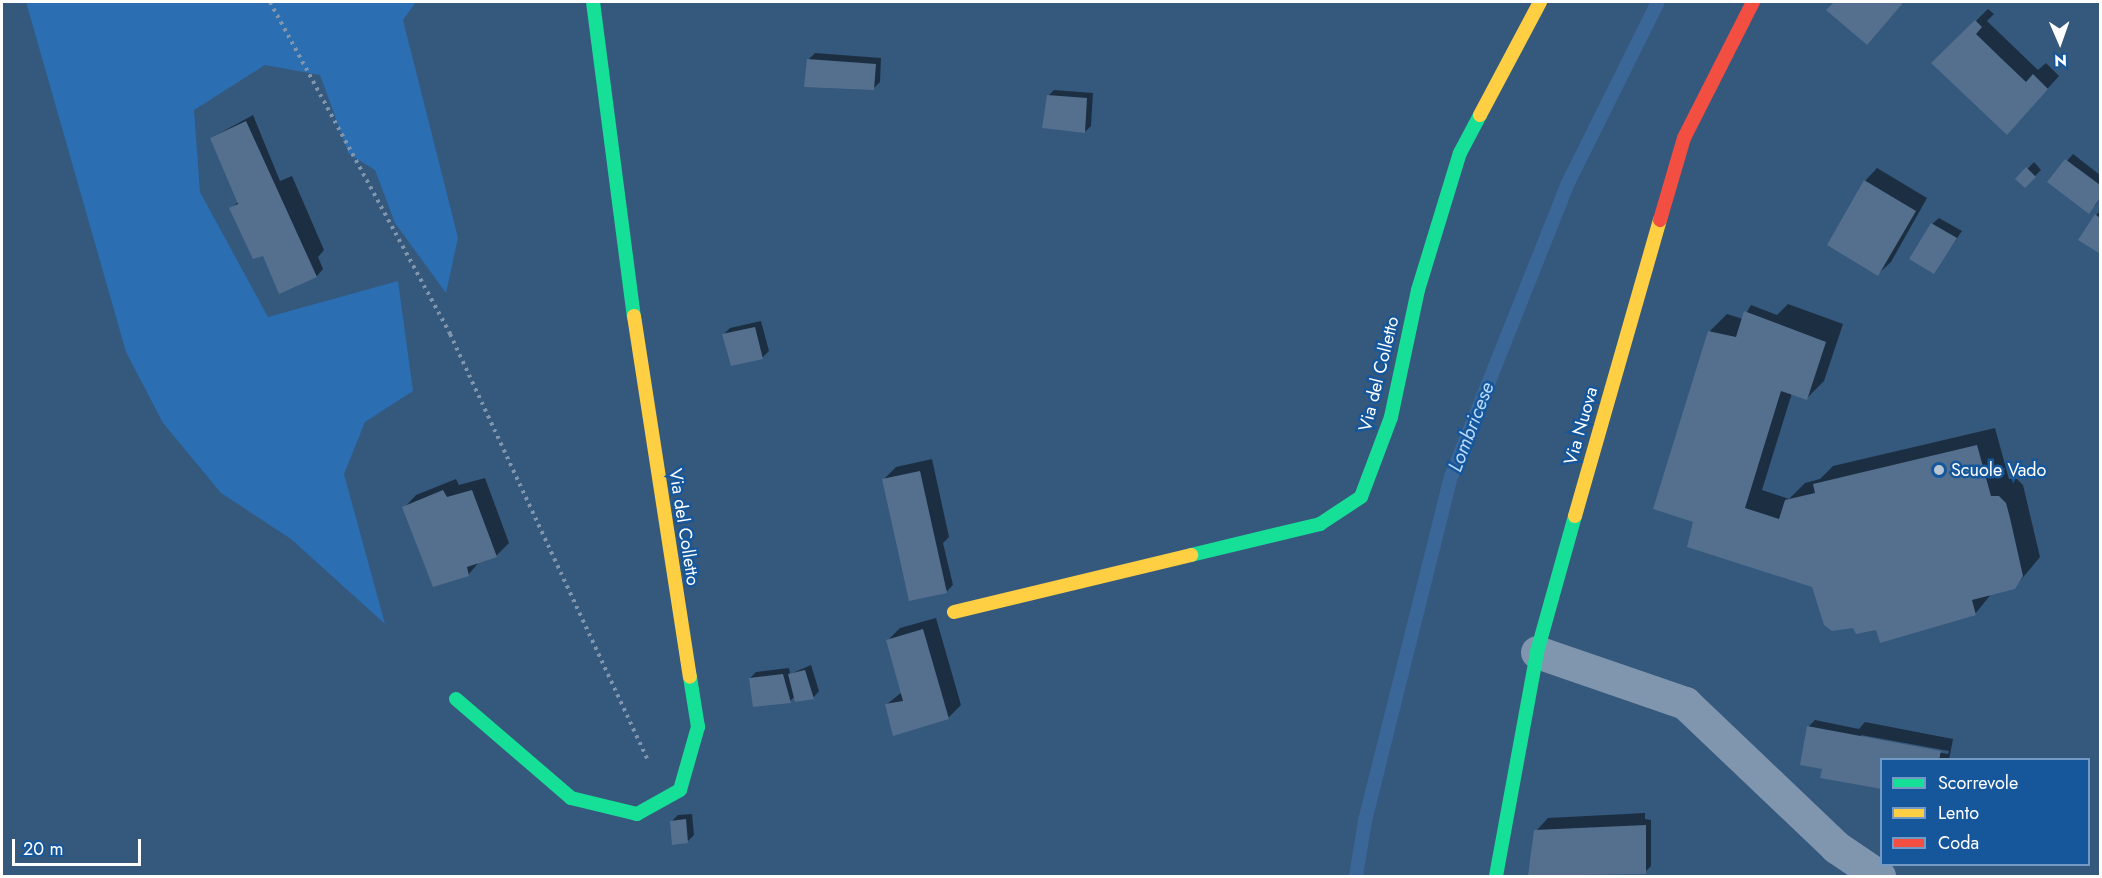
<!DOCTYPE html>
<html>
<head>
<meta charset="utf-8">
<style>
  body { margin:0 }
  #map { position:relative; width:2102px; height:878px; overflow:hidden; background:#35587d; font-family:Jost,sans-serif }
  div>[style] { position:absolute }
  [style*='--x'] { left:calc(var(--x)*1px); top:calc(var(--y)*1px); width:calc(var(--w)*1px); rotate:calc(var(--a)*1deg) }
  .green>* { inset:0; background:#2b6eb2 }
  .shadow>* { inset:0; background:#0007 }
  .stream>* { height:14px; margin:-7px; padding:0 7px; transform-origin:7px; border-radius:7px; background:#3a6797 }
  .building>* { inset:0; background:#54708e }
  .path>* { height:4px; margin-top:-2px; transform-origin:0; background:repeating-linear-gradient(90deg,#8096af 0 3px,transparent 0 7.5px) }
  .street>* { height:33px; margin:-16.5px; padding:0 16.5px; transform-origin:16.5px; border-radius:16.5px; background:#8096af }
  .fast>* { height:14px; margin:-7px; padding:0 7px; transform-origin:7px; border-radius:7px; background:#16e098 }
  .slow>* { height:14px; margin:-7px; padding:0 7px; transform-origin:7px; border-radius:7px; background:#ffcf43 }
  .jam>* { height:14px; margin:-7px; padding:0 7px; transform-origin:7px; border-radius:7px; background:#f24e42 }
  .dots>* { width:16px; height:16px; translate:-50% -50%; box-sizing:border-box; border:3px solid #16579c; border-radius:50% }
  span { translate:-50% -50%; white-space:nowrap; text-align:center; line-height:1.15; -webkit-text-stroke:5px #16579c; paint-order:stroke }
  .street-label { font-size:18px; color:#fff }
  .poi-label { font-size:18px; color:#fff }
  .left { translate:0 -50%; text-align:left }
  .water-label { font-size:20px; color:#b9d9f9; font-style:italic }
  .frame { position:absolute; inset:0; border:3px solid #fff; pointer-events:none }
  .legend { position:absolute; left:1880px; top:758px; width:210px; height:108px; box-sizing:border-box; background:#16579c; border:2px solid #739ac4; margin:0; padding:8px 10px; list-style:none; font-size:18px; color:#fff }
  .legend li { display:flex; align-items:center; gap:12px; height:30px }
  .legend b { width:30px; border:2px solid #739ac4 }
  .north { position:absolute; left:2030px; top:12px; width:60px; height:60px; -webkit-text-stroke:4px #16579c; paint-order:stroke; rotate:178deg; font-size:16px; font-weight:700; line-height:24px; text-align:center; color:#fff }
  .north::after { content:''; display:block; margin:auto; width:21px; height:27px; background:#fff; clip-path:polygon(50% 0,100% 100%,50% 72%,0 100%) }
  .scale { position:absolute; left:12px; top:839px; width:129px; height:27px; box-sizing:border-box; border:3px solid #fff; border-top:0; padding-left:8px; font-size:18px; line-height:21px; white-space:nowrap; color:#fff; -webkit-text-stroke:4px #16579c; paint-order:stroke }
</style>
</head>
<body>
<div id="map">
  <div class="green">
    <i style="clip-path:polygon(26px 2px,416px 2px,403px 20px,458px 238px,446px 293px,395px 223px,375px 170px,349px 154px,320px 75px,265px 65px,194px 110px,200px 192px,268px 317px,398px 281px,413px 391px,365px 422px,344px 474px,385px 624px,291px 539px,221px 493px,163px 423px,126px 352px)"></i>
  </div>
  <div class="shadow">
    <i style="clip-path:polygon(1835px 2px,1904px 2px,1879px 30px,1828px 10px)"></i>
    <i style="clip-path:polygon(1988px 9px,1994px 14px,1987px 21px,2038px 70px,2046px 63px,2059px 76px,2019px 120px,1933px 63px)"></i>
    <i style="clip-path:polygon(815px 53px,881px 58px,880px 82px,873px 89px,809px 59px)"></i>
    <i style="clip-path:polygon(1054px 90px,1093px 93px,1091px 126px,1085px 132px,1048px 96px)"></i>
    <i style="clip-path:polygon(253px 115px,280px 181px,292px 176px,324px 250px,318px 257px,323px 269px,317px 276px,280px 292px,264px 254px,231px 209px,239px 201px,211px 138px)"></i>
    <i style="clip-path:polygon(2073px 154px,2100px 175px,2100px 198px,2095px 206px,2049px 182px)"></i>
    <i style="clip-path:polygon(2034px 162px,2041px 170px,2025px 186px,2018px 179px)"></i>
    <i style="clip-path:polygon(1877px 168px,1927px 198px,1891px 262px,1878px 274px,1865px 181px)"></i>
    <i style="clip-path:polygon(2100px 211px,2100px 249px,2099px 251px,2096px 215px)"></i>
    <i style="clip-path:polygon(1939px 218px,1962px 231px,1934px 272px,1932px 224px)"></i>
    <i style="clip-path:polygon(1788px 304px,1843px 324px,1824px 381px,1806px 399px,1792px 393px,1762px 490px,1789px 499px,1805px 483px,1820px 479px,1833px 466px,1995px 428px,2009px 479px,2017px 479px,2023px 485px,2040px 557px,2014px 588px,1992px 593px,1975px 614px,1877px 629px,1854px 626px,1813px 586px,1695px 521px,1709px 332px,1727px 314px,1743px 319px,1751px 305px,1777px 315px)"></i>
    <i style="clip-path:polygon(761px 321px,769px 351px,763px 357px,732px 364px,724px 334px,730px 328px)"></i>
    <i style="clip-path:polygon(932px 459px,949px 537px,943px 543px,953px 585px,947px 591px,883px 480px,896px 467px)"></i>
    <i style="clip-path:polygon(485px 478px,509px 543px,496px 556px,480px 561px,468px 575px,404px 508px,416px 495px,456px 479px,459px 485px)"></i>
    <i style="clip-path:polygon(936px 618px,961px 705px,948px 718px,886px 705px,902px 692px,888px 640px,900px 628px)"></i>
    <i style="clip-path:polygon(811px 665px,819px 691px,813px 698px,795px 696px,790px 701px,750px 678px,756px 672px,789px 668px,790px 674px)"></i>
    <i style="clip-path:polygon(evenodd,1815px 720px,1859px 729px,1865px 722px,1953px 739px,1949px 760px,1882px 760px,1808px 727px,1815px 720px,1861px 735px,1949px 751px,1948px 754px,1861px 738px,1861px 735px)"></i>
    <i style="clip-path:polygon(1645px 813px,1645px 819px,1651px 820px,1651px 866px,1645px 872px,1530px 876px,1536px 831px,1548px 818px)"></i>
    <i style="clip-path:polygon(692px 814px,694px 835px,688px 841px,672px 821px,678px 815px)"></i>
  </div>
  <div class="stream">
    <i style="--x:1356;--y:876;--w:56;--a:-80.7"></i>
    <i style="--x:1365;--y:821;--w:355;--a:-76"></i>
    <i style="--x:1451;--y:477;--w:314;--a:-68.3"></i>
    <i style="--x:1567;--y:185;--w:204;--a:-63.6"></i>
  </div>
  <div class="building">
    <i style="clip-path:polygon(1834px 2px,1904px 2px,1867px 45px,1826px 10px)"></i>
    <i style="clip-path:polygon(1975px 20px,1982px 27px,1976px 34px,2006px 63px,2026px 82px,2033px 74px,2048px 89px,2007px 135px,1931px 63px)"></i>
    <i style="clip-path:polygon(807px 59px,876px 64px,874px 90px,804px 87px)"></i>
    <i style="clip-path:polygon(1047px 95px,1087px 98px,1085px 133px,1042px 128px)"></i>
    <i style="clip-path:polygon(246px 121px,317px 277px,279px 294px,263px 256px,253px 259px,229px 208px,238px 204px,210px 138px)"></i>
    <i style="clip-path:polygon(2065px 159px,2100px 185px,2100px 198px,2089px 214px,2047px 182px)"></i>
    <i style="clip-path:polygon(2026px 167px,2036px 177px,2025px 188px,2015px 179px)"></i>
    <i style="clip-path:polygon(1864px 180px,1916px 211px,1878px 276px,1827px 245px)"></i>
    <i style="clip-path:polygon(2095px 214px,2100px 218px,2099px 253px,2078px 240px)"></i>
    <i style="clip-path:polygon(1931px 223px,1957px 238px,1934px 274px,1909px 259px)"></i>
    <i style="clip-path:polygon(1744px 311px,1826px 342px,1807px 400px,1781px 391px,1745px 508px,1779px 519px,1785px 500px,1815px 493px,1813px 484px,1977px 445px,1991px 496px,1999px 496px,2006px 503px,2010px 518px,2023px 576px,2015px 589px,1972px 600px,1976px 615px,1880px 643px,1876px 630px,1856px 634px,1853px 628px,1832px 631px,1824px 625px,1812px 587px,1687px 547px,1693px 522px,1653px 509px,1708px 331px,1736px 337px)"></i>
    <i style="clip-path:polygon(755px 327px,763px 359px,731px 366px,722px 334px)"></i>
    <i style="clip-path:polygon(920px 471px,947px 593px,909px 601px,882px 479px)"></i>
    <i style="clip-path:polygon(443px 490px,447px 497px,472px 490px,497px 557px,467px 567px,469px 576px,433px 587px,402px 507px)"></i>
    <i style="clip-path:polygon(923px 629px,949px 719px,893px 736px,885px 704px,903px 701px,886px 640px)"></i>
    <i style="clip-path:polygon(805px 670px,814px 699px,795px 702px,788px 674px)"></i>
    <i style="clip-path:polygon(783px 674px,791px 703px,753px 707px,749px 678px)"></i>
    <i style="clip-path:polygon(1807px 726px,1941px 751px,1939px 760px,1882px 760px,1882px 789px,1820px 778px,1822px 769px,1800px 765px)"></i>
    <i style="clip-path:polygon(686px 819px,688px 843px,672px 845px,670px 821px)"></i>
    <i style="clip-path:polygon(1646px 825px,1646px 874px,1528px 876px,1534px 830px)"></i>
  </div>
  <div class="path">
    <i style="--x:270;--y:2;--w:378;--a:61.5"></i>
    <i style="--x:450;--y:334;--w:468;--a:65.1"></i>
  </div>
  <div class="street">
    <i style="--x:1537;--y:652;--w:157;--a:19"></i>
    <i style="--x:1685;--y:703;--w:209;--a:43.6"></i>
    <i style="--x:1836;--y:847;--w:52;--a:34"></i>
  </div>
  <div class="fast">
    <i style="--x:593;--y:2;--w:317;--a:82.6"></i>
    <i style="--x:1191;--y:555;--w:133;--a:-13.5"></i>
    <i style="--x:1320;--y:524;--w:49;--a:-33.4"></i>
    <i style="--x:1361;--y:497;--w:85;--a:-69.4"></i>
    <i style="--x:1391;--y:417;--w:130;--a:-78"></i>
    <i style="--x:1418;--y:290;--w:143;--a:-73"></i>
    <i style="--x:1460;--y:153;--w:43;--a:-62.2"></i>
    <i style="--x:456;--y:699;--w:152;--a:40.7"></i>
    <i style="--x:571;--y:798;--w:68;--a:13.6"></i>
    <i style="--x:637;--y:814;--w:49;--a:-29.2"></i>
    <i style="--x:680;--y:790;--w:66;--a:-74.1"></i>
    <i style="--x:698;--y:727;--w:51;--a:-99.1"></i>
    <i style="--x:1496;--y:876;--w:228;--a:-79.6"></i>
    <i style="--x:1537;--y:652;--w:141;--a:-74.4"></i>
  </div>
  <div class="slow">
    <i style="--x:1480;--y:115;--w:128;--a:-62"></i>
    <i style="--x:634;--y:316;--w:365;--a:81.2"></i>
    <i style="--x:1575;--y:516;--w:308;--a:-74"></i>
    <i style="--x:954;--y:612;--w:244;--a:-13.5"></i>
  </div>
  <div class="jam">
    <i style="--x:1660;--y:220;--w:85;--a:-73.7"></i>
    <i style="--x:1684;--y:138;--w:153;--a:-63.1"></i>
  </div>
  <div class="dots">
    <i style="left:1939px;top:470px;background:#b8c5d2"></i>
  </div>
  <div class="street-label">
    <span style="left:1379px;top:374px;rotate:-76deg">Via del Colletto</span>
    <span style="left:1581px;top:426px;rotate:-74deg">Via Nuova</span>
    <span style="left:684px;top:527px;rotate:81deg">Via del Colletto</span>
  </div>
  <div class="poi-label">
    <span class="left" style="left:1951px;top:470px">Scuole Vado</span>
  </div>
  <div class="water-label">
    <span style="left:1471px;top:427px;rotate:-69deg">Lombricese</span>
  </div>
  <div class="frame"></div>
  <ul class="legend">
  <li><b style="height:8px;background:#16e098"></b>Scorrevole</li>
  <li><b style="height:8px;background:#ffcf43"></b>Lento</li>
  <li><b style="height:8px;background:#f24e42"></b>Coda</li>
  </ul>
  <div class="north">N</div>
  <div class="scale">20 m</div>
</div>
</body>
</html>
